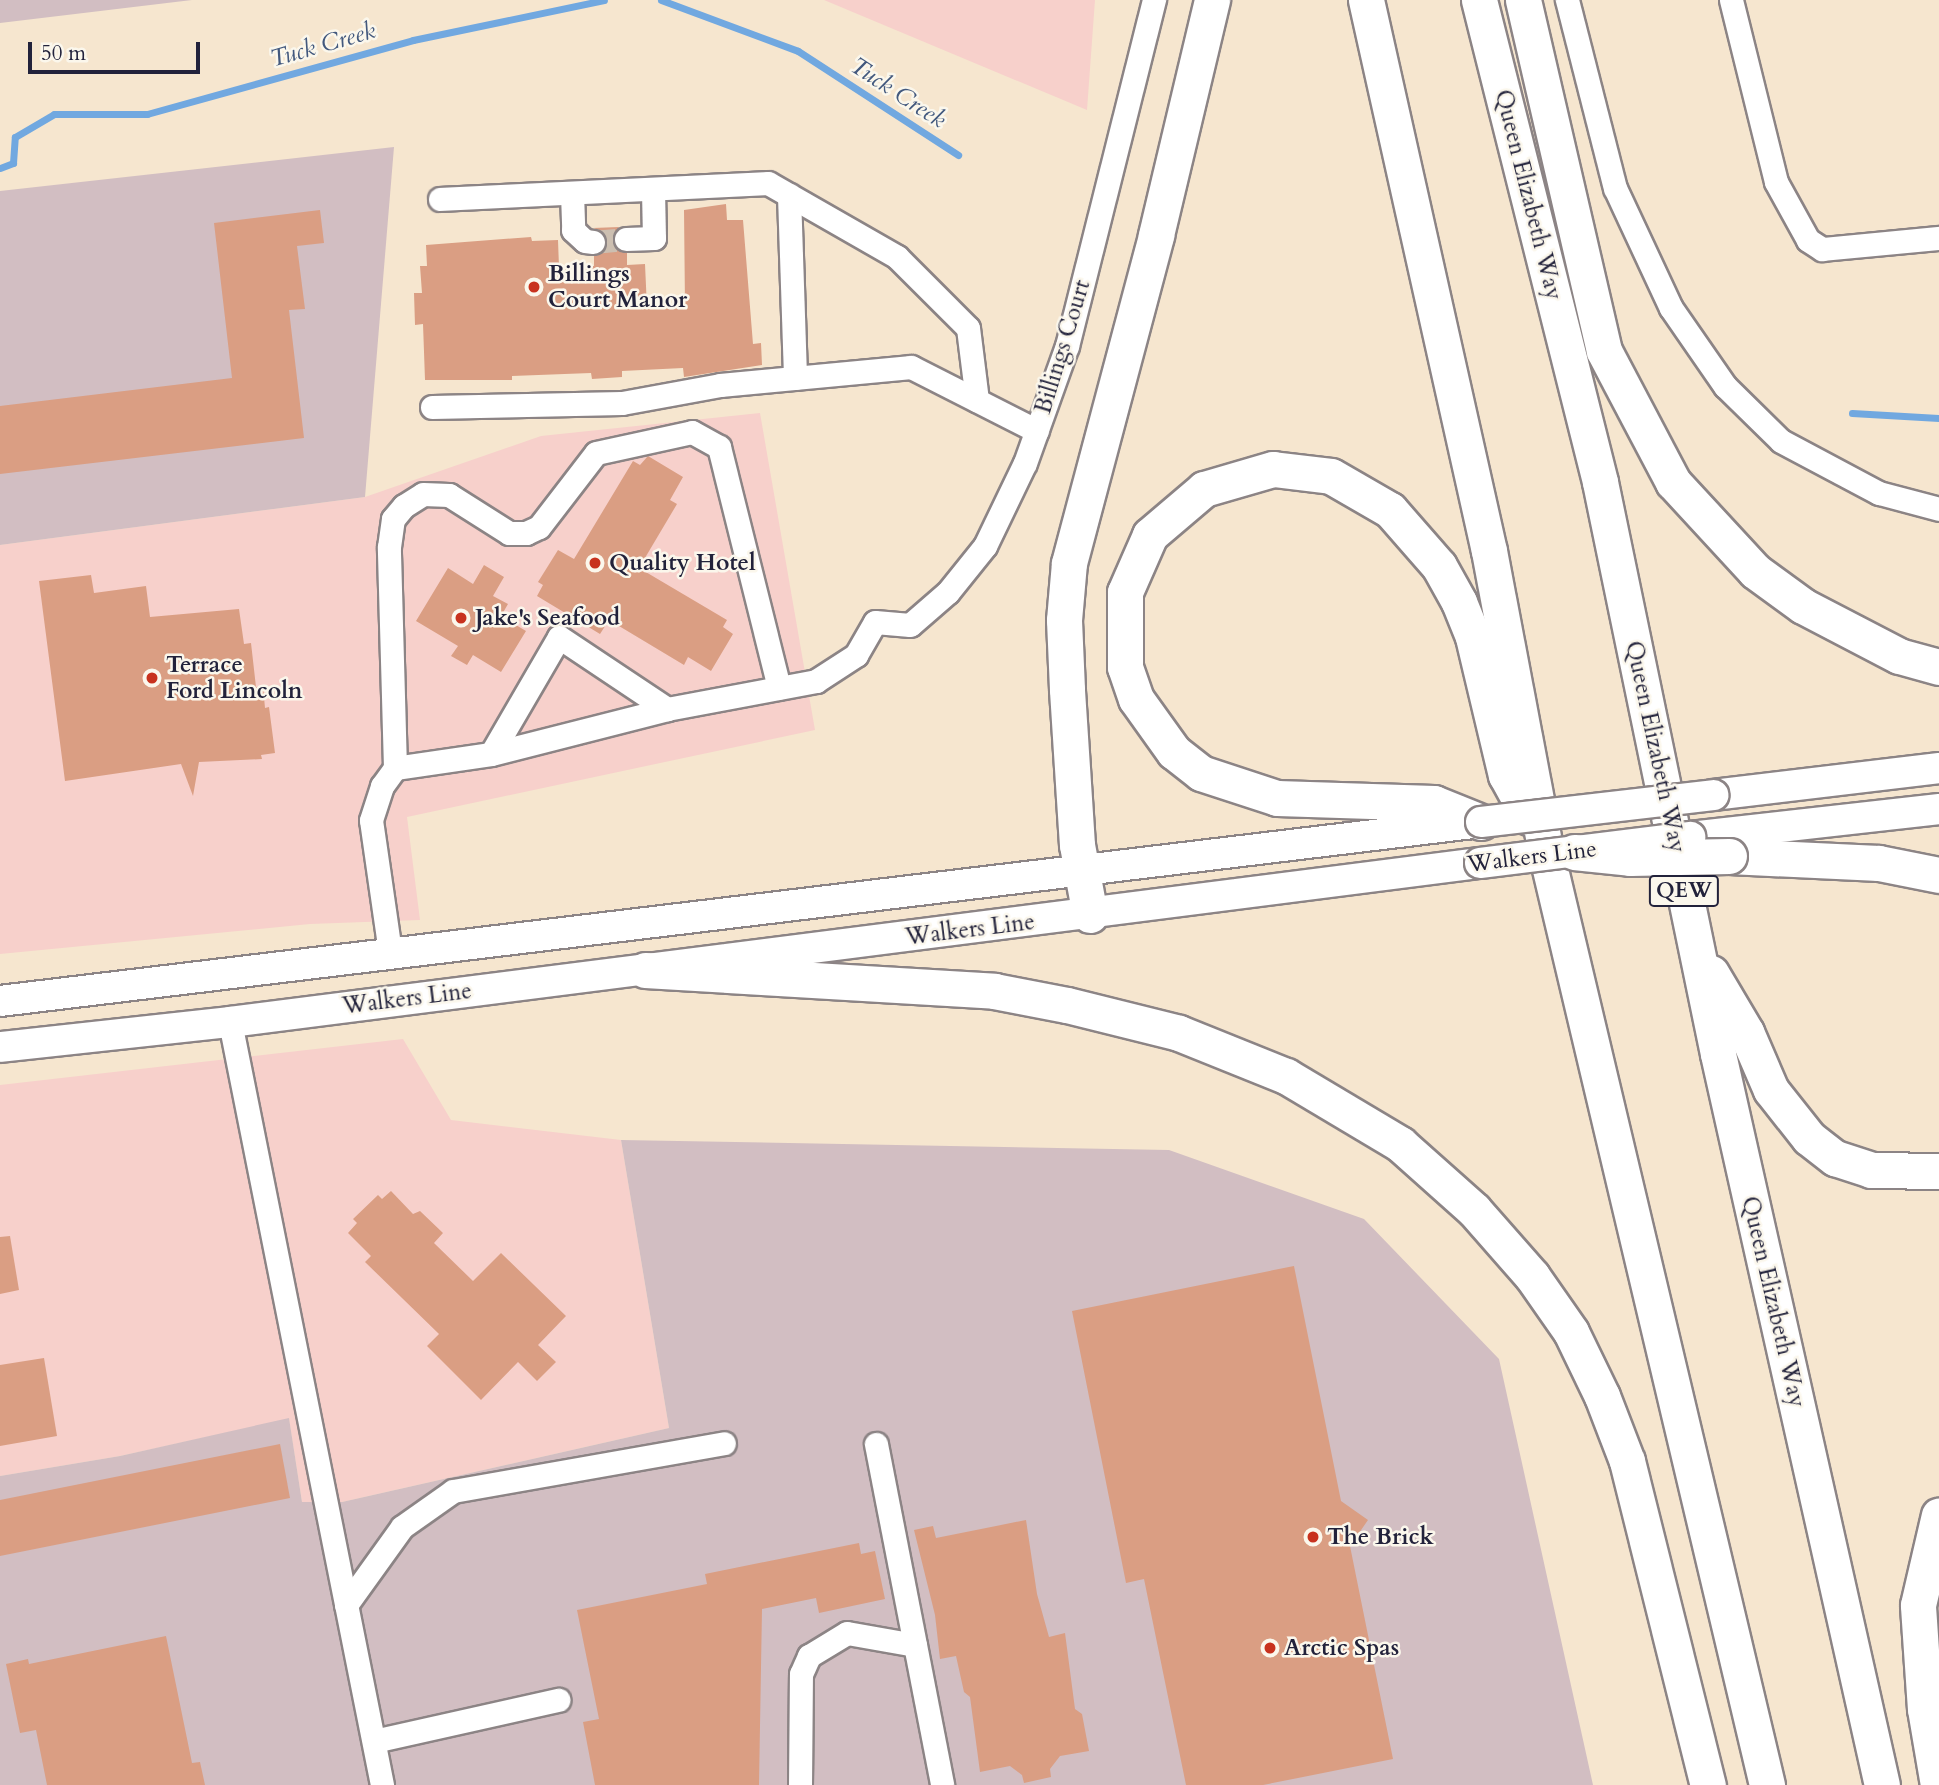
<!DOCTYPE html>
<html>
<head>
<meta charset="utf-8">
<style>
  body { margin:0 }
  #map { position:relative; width:1939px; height:1785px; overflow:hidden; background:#f6e6cf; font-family:Cardo,serif }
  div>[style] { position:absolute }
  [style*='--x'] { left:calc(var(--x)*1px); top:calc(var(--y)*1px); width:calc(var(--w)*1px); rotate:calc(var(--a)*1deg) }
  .built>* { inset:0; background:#f7d0cb }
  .industrial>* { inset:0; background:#d2bec2 }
  .stream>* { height:7px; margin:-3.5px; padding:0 3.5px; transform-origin:3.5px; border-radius:3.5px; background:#71a8e0 }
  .building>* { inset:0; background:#da9e83 }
  .minor-tunnel>* { height:23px; margin-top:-11.5px; transform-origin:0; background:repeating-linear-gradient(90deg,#ccbfb1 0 23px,transparent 0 34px) }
  .roads { filter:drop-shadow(2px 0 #8c8485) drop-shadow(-2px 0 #8c8485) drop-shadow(0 2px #8c8485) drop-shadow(0 -2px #8c8485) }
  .minor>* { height:23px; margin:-11.5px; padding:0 11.5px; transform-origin:11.5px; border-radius:11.5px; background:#fff }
  .major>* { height:30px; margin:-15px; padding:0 15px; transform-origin:15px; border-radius:15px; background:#fff }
  .highway>* { height:35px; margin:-17.5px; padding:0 17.5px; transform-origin:17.5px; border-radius:17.5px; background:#fff }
  .bridges { filter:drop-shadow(2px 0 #8c8485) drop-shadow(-2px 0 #8c8485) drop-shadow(0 2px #8c8485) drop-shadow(0 -2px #8c8485) }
  .major-bridge>* { height:30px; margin:-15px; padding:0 15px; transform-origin:15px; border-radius:15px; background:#fff }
  .highway-bridge>* { height:35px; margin:-17.5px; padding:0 17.5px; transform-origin:17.5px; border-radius:17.5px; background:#fff }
  .dots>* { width:19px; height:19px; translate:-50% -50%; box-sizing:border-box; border:4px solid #fbf7ec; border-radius:50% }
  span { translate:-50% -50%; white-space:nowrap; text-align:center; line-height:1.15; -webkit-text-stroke:5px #fbf7ec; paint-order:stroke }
  .shield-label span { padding:2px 5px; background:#fbf7ec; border:2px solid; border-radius:5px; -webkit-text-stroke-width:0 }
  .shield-label { font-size:21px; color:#22223b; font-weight:700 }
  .street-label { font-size:23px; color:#22223b }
  .poi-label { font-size:23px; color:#22223b; font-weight:700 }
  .left { translate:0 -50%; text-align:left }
  .water-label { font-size:24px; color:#42587d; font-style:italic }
  .scale { position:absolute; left:28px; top:42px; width:172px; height:32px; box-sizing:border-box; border:4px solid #22223b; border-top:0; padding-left:9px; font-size:21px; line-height:24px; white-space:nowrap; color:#22223b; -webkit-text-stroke:5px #fbf7ec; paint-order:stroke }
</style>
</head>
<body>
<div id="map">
  <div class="built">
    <i style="clip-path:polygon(824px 0,1095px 0,1087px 110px)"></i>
    <i style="clip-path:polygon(760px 413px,815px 730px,407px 817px,420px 920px,310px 924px,0 954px,0 545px,365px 497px,541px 436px)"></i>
    <i style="clip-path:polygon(403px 1039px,451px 1120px,621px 1140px,669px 1428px,342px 1502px,302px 1502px,289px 1419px,120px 1456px,0 1476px,0 1085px)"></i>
  </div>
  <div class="industrial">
    <i style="clip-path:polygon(0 0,192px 0,0 23px)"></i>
    <i style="clip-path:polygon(394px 147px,365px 497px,0 545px,0 191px)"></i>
    <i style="clip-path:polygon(621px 1140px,1169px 1150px,1364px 1219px,1499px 1359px,1593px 1785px,0 1785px,0 1476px,120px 1456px,289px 1418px,302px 1502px,342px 1502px,669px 1428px)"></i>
  </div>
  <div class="stream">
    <i style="--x:661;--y:0;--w:146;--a:20.4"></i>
    <i style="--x:798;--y:51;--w:191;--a:33"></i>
    <i style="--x:0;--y:168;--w:14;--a:-21"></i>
    <i style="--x:13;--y:163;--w:26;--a:-86"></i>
    <i style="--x:15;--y:137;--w:45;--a:-30.5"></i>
    <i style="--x:54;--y:114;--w:93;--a:0"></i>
    <i style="--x:147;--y:114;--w:276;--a:-15.5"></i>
    <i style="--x:413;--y:40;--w:195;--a:-11.8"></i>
    <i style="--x:1852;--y:413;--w:87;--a:3.3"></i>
  </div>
  <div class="building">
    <i style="clip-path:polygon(726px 204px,727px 220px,743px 220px,753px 344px,761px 343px,762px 365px,684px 377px,683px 368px,622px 371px,622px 377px,592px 379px,591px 373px,512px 376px,512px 380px,425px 380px,423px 324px,415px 325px,414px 293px,422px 293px,420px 266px,427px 266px,426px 245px,531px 237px,532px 241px,558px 240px,559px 267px,594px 266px,594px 256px,607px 243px,602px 231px,593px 228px,619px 227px,612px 239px,615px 247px,627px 253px,627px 265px,645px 264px,647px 308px,685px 306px,684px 210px)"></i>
    <i style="clip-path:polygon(320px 210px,324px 243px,297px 246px,305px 309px,289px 310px,304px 438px,0 474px,0 406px,232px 378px,214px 223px)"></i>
    <i style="clip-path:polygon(648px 456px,683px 477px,670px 500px,677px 504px,639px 568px,727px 620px,723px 627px,733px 634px,711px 671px,688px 657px,684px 665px,609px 620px,600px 634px,537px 596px,543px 585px,538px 582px,558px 550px,574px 559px,633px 461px,640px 465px)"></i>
    <i style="clip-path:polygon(484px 565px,504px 577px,493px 596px,508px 604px,501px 616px,526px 631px,501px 672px,473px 655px,467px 665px,451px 656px,458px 646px,416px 621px,448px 568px,473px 584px)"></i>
    <i style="clip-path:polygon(91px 575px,94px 593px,146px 586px,150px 617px,239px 609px,244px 644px,251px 643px,256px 687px,263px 686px,265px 708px,269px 707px,275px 753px,261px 755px,262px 759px,199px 762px,193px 796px,181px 764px,65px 781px,39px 581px)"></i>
    <i style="clip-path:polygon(391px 1191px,413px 1214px,420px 1211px,443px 1233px,434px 1243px,473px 1281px,501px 1253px,566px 1316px,538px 1345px,556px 1362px,537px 1381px,518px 1362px,481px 1400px,427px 1346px,439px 1334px,365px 1262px,371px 1256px,348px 1233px,357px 1223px,353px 1219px,378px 1195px,382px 1199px)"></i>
    <i style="clip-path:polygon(10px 1236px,19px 1290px,0 1294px,0 1237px)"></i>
    <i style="clip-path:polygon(1294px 1266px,1341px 1501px,1368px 1520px,1350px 1546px,1393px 1759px,1263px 1785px,1186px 1785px,1144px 1579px,1126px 1583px,1072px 1311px)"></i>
    <i style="clip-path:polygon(44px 1358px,57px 1436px,0 1446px,0 1365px)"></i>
    <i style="clip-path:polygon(280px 1444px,290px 1498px,0 1556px,0 1500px)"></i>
    <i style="clip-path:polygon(1026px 1520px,1037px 1594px,1049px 1637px,1065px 1633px,1075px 1709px,1082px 1714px,1089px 1751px,1060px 1756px,1050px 1769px,1051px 1777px,1024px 1783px,1022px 1775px,1010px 1766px,980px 1772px,970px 1697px,964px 1692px,956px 1656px,940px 1659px,935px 1615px,914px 1530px,933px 1526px,936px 1538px)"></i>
    <i style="clip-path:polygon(859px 1543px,861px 1554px,875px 1551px,885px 1599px,819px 1613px,816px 1598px,762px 1609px,759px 1785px,595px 1785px,583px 1722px,599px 1719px,577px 1610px,707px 1584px,705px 1574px)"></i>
    <i style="clip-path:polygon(166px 1636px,192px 1763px,200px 1762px,205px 1785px,47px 1785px,36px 1730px,20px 1733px,6px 1664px,28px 1659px,29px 1664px)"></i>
  </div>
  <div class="minor-tunnel">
    <i style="--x:593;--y:242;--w:33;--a:-5"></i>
  </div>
  <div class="roads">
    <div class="minor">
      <i style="--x:1567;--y:0;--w:194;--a:75.7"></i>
      <i style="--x:1615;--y:188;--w:132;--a:65"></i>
      <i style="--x:1671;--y:308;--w:95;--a:55.3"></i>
      <i style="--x:1725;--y:386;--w:78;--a:44.5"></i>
      <i style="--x:1781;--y:441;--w:111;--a:28"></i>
      <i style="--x:1879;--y:493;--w:62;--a:14.9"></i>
      <i style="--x:1731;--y:0;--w:187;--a:76.1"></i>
      <i style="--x:1776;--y:182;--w:66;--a:61.1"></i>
      <i style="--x:1808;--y:240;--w:17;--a:33"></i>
      <i style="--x:1822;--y:249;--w:118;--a:-5.4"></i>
      <i style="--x:572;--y:193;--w:37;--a:88"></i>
      <i style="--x:573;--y:230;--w:16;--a:43"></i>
      <i style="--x:585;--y:241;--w:8;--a:7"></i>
      <i style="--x:789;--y:195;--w:183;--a:88.1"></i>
      <i style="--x:440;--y:199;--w:328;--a:-2.8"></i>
      <i style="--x:768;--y:183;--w:149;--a:29.8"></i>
      <i style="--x:897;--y:257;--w:100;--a:45"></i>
      <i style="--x:968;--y:328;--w:73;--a:82.9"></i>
      <i style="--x:626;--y:239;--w:28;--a:-2"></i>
      <i style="--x:654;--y:238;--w:49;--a:-91.2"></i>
      <i style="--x:432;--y:407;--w:190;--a:-1.2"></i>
      <i style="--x:622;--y:403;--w:100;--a:-10.4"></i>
      <i style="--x:720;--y:385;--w:192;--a:-5.4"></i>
      <i style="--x:911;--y:367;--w:141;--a:26.9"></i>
      <i style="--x:491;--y:754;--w:135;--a:-59.8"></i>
      <i style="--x:559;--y:637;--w:130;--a:33.7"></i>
      <i style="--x:395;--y:768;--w:221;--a:-91.6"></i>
      <i style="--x:389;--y:547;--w:28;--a:-82"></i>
      <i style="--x:393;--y:519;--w:17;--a:-50"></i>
      <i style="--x:404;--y:506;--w:22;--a:-32"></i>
      <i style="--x:423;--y:494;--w:26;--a:2"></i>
      <i style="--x:449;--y:495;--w:71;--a:32.3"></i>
      <i style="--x:509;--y:533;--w:17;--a:0"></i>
      <i style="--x:526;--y:533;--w:14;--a:-25"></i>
      <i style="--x:539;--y:527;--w:93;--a:-52.4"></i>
      <i style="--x:596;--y:453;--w:98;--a:-12.3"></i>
      <i style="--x:692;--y:432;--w:31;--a:29"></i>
      <i style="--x:719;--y:447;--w:248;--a:76"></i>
      <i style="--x:390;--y:952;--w:133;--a:-98.2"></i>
      <i style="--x:371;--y:820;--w:36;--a:-72"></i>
      <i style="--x:382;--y:786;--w:22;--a:-54"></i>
      <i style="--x:395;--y:768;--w:97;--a:-8.3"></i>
      <i style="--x:491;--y:754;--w:182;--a:-14.3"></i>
      <i style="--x:667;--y:709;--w:152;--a:-10.6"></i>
      <i style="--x:816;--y:681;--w:48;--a:-33"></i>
      <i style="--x:856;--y:655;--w:38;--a:-60"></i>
      <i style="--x:875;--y:622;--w:35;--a:5"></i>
      <i style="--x:910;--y:625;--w:50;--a:-41"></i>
      <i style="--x:948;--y:592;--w:59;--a:-51.2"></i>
      <i style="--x:985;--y:546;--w:92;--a:-64.3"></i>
      <i style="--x:1025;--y:463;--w:124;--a:-70.3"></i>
      <i style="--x:1067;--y:346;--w:357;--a:-75.9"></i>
      <i style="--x:230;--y:1022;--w:778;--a:78.73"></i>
      <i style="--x:876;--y:1444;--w:347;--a:79"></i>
      <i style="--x:346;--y:1605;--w:96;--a:-54.3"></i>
      <i style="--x:402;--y:1527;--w:62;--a:-35.2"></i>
      <i style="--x:453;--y:1491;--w:275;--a:-10"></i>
      <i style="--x:374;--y:1741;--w:189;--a:-12.6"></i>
      <i style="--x:800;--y:1785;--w:111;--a:-89.5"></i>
      <i style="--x:801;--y:1674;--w:20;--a:-66"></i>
      <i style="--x:809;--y:1656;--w:44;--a:-31.2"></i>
      <i style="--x:847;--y:1633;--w:69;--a:10"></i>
    </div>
    <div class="major">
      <i style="--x:1713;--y:795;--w:228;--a:-6.8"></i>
      <i style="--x:1690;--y:837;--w:251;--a:-6.4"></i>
      <i style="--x:0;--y:1001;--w:1492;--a:-6.89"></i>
      <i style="--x:0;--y:1047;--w:231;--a:-6.2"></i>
      <i style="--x:230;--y:1022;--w:1260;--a:-7.25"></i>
    </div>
    <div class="highway">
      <i style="--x:1366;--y:0;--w:565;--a:77.42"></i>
      <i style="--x:1489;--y:551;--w:302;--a:79.3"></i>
      <i style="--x:1545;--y:848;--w:963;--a:76.67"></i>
      <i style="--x:1479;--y:0;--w:497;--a:75.9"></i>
      <i style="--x:1600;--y:482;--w:584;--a:78.34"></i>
      <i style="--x:1718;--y:1054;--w:749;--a:77.36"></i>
      <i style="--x:1523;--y:0;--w:360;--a:77"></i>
      <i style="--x:1604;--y:351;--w:148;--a:62.2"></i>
      <i style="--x:1673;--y:482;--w:121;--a:47.3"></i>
      <i style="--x:1755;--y:571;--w:59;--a:36.1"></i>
      <i style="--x:1803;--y:606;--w:108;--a:27.5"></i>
      <i style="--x:1899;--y:656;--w:41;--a:15.4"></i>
      <i style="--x:1481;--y:822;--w:51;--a:-158"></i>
      <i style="--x:1434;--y:803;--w:157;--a:-178.2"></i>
      <i style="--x:1277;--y:798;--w:80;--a:-161.8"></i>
      <i style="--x:1201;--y:773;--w:34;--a:-142"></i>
      <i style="--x:1174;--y:752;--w:65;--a:-125.6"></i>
      <i style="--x:1136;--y:699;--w:34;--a:-109"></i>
      <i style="--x:1125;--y:667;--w:75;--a:-90"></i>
      <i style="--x:1125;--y:592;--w:62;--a:-66.3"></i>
      <i style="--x:1150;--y:535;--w:71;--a:-40.4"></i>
      <i style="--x:1204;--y:489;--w:72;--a:-16.2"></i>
      <i style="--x:1273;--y:469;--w:58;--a:6.9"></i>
      <i style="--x:1331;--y:476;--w:68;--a:30"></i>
      <i style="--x:1390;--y:510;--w:74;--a:48.8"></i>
      <i style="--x:1439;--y:566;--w:41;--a:60.9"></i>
      <i style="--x:1459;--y:602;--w:38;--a:68"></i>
      <i style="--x:1473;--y:637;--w:142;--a:76.6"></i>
      <i style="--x:1506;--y:775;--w:48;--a:61.3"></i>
      <i style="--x:1729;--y:856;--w:150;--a:2.7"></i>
      <i style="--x:1879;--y:863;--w:61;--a:11.3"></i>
      <i style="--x:1090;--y:915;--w:71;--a:-100.5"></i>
      <i style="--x:1077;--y:845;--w:156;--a:-93.7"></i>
      <i style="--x:1067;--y:689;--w:69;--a:-92.5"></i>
      <i style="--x:1064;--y:620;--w:57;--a:-85"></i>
      <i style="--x:1069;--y:563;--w:339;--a:-75.1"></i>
      <i style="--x:1156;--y:235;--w:242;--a:-76.6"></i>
      <i style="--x:645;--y:970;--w:350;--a:3.4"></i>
      <i style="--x:994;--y:991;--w:74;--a:10.9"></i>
      <i style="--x:1067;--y:1005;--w:115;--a:14"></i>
      <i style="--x:1179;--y:1033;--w:115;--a:21.9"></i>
      <i style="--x:1286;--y:1076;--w:133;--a:30.8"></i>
      <i style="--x:1400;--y:1144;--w:99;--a:41.7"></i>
      <i style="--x:1474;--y:1210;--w:88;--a:48.7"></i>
      <i style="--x:1532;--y:1276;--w:68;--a:55.1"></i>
      <i style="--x:1571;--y:1332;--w:71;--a:64.2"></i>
      <i style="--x:1602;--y:1396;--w:70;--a:69"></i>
      <i style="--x:1627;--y:1461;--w:334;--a:76"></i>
      <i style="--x:1711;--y:973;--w:69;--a:59.3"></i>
      <i style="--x:1746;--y:1032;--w:63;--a:66.7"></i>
      <i style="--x:1771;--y:1090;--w:61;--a:51.6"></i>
      <i style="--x:1809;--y:1138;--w:33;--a:38"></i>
      <i style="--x:1835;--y:1158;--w:38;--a:18"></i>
      <i style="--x:1871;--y:1170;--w:68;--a:0.8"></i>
      <i style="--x:1938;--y:1785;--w:77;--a:-99.7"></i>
      <i style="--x:1925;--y:1709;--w:104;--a:-93.9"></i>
      <i style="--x:1918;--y:1605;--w:92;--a:-76.9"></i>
    </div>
  </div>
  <div class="bridges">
    <div class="major-bridge">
      <i style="--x:1481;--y:822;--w:234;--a:-6.6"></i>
      <i style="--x:1480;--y:863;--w:212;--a:-7.1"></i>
    </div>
    <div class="highway-bridge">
      <i style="--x:1574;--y:852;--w:56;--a:6.1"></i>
      <i style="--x:1630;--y:858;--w:99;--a:-1.2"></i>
    </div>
  </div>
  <div class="dots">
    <i style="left:534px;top:287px;background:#c8321e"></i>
    <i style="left:595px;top:563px;background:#c8321e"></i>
    <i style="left:461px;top:618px;background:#c8321e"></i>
    <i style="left:152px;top:678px;background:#c8321e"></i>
    <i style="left:1313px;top:1537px;background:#c8321e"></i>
    <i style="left:1270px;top:1648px;background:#c8321e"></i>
  </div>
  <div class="shield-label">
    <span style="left:1684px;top:891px">QEW</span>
  </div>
  <div class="street-label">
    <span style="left:1528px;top:195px;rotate:76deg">Queen Elizabeth Way</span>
    <span style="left:1063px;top:347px;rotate:-73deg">Billings Court</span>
    <span style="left:1655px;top:747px;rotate:78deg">Queen Elizabeth Way</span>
    <span style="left:1532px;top:857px;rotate:-7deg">Walkers Line</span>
    <span style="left:970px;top:930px;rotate:-7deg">Walkers Line</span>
    <span style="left:407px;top:999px;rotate:-7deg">Walkers Line</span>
    <span style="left:1773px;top:1302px;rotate:77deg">Queen Elizabeth Way</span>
  </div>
  <div class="poi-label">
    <span class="left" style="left:548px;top:287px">Billings<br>Court Manor</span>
    <span class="left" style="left:609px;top:563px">Quality Hotel</span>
    <span class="left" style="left:475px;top:618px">Jake's Seafood</span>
    <span class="left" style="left:166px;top:678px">Terrace<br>Ford Lincoln</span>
    <span class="left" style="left:1327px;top:1537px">The Brick</span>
    <span class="left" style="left:1284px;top:1648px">Arctic Spas</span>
  </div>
  <div class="water-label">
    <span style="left:323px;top:45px;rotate:-16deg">Tuck Creek</span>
    <span style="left:898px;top:93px;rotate:33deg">Tuck Creek</span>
  </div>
  <div class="scale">50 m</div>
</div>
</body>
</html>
